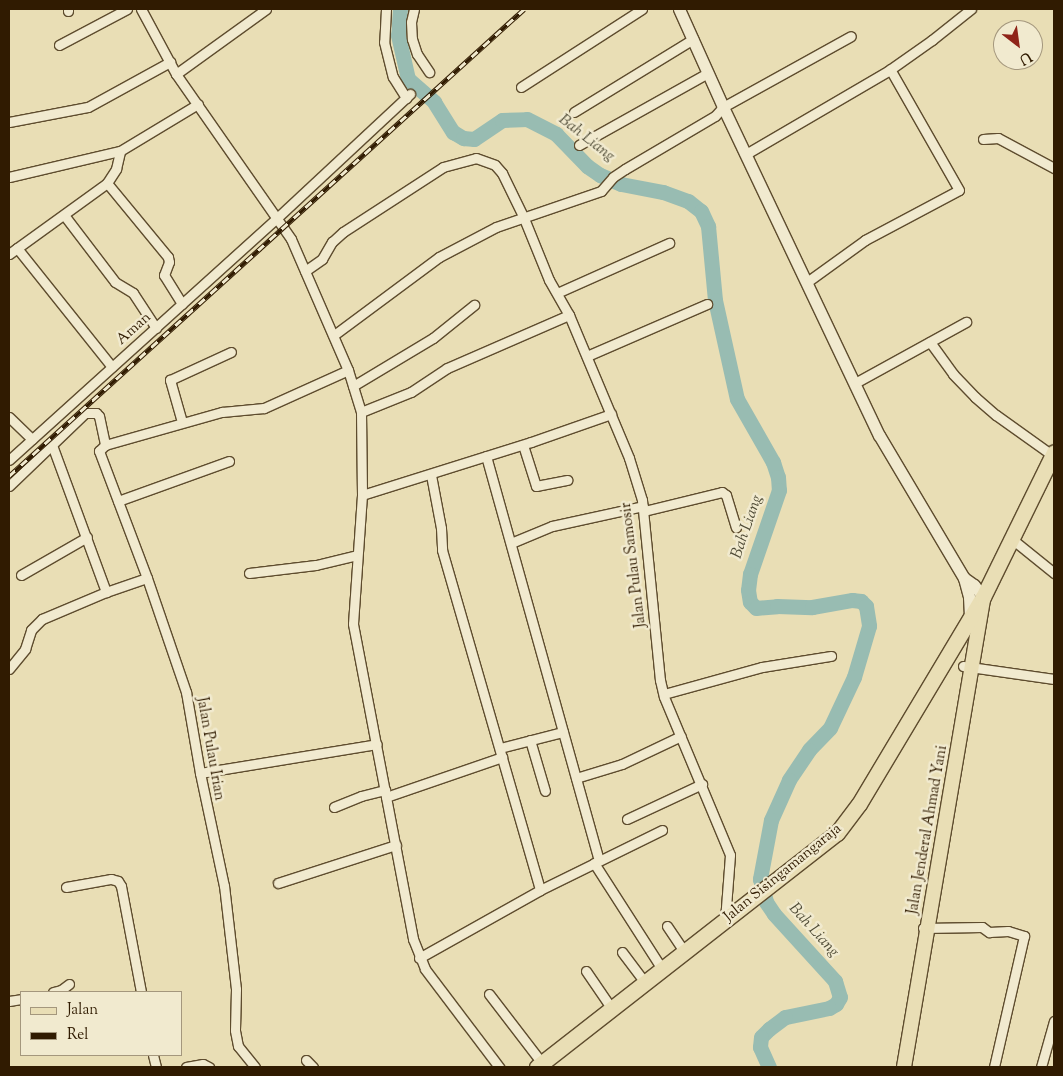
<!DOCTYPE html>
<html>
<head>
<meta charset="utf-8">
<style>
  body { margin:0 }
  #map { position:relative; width:1063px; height:1076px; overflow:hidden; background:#e9deb5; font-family:"Sorts Mill Goudy",serif }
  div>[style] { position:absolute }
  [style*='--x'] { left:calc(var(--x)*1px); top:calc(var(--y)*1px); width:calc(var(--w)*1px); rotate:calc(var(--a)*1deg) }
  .river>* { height:15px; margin:-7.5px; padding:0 7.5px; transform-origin:7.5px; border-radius:7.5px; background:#98bcb2 }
  .roads { filter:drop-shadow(1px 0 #5e4c2e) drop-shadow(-1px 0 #5e4c2e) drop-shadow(0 1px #5e4c2e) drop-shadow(0 -1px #5e4c2e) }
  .street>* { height:9px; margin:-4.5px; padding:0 4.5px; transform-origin:4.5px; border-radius:4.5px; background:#f1eacf }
  .secondary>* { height:11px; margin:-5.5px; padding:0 5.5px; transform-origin:5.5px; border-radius:5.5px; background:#f1eacf }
  .primary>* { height:14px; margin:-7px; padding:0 7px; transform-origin:7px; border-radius:7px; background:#e9deb5 }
  .highway>* { height:15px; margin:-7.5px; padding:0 7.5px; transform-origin:7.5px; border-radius:7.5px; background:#e9deb5 }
  .rail>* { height:4.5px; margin-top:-2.25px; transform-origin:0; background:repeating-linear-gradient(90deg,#f1eacf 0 8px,#301b01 0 16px); box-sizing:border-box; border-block:1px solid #301b01 }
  span { translate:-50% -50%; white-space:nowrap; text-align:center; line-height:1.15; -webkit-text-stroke:5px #f1eacf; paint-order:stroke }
  .street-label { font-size:15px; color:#301b01 }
  .water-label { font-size:16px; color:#4f4b36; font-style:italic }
  .frame { position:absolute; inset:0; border:10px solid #301b01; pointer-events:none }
  .legend { position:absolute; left:20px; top:991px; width:162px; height:65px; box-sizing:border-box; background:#f1eacf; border:1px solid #a4977d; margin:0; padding:6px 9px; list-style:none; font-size:15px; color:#301b01 }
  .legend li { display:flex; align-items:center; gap:10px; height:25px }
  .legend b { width:25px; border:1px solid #a4977d }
  .north { position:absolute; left:993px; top:20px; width:50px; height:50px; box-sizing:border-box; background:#f1eacf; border:1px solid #a4977d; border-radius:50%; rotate:150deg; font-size:14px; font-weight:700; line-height:20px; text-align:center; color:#301b01 }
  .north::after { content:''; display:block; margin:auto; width:18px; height:22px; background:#8f2418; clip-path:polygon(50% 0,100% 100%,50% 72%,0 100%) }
</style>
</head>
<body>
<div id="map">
  <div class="river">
    <i style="--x:400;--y:9;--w:26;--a:94"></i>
    <i style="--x:398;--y:35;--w:45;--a:77.2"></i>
    <i style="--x:408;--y:79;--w:35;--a:41"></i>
    <i style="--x:434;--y:102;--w:36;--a:58"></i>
    <i style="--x:453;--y:132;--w:12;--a:31"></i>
    <i style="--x:463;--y:138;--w:11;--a:5"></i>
    <i style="--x:474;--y:139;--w:34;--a:-34"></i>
    <i style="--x:502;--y:120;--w:25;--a:-2"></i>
    <i style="--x:527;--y:119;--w:33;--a:27"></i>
    <i style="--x:556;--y:134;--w:45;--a:45.9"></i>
    <i style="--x:587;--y:166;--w:16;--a:35"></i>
    <i style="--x:600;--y:175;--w:23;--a:23"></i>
    <i style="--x:621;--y:184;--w:43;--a:10.8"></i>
    <i style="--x:663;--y:192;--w:27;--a:20"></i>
    <i style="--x:688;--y:201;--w:16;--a:38"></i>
    <i style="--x:701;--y:211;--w:17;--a:65"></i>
    <i style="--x:708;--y:226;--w:74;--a:84.6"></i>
    <i style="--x:715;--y:300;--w:101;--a:77.5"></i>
    <i style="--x:737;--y:399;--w:73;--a:60.3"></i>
    <i style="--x:773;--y:462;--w:16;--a:72"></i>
    <i style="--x:778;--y:477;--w:13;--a:86"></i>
    <i style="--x:779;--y:490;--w:89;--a:109"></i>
    <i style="--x:750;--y:574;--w:16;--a:97"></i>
    <i style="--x:748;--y:590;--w:12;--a:81"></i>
    <i style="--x:750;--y:602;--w:8;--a:45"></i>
    <i style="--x:756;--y:608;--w:21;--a:-5"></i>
    <i style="--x:777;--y:606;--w:35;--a:2"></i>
    <i style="--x:812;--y:607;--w:41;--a:-9.9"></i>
    <i style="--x:852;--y:600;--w:9;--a:6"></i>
    <i style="--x:861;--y:601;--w:7;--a:45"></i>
    <i style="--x:866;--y:606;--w:20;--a:81"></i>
    <i style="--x:869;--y:626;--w:53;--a:106.4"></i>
    <i style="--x:854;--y:677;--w:56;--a:115.2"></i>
    <i style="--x:830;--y:728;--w:30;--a:134"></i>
    <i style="--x:809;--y:750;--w:36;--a:124"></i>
    <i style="--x:789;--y:780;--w:44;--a:114.2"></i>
    <i style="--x:771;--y:820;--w:60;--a:100.6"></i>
    <i style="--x:760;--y:879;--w:24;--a:75"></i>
    <i style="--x:766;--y:902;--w:14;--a:56"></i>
    <i style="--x:774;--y:914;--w:91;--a:47.7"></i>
    <i style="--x:835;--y:981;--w:17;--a:73"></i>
    <i style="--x:840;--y:997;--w:8;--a:120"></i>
    <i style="--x:836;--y:1004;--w:8;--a:150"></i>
    <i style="--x:829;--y:1008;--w:45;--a:168.4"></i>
    <i style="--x:785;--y:1017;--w:20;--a:143"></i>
    <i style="--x:769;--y:1029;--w:11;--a:135"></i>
    <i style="--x:761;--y:1037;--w:10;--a:96"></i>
    <i style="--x:760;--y:1047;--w:22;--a:66"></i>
  </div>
  <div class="roads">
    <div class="street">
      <i style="--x:68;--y:9;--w:2;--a:90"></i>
      <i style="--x:141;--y:9;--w:74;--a:61.7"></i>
      <i style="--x:176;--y:74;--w:201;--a:55.1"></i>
      <i style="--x:291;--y:239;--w:143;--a:66.5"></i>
      <i style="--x:348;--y:370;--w:44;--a:72.8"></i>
      <i style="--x:361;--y:412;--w:83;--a:89.3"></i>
      <i style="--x:362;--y:495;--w:129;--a:94"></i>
      <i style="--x:353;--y:624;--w:321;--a:79.2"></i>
      <i style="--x:413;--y:939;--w:32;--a:68"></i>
      <i style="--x:425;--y:969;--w:123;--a:52.9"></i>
      <i style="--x:386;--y:9;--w:33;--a:93"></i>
      <i style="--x:384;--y:42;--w:36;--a:76"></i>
      <i style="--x:393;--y:77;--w:25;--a:58"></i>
      <i style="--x:414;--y:9;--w:13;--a:103"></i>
      <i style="--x:411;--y:22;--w:17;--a:87"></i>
      <i style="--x:412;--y:39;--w:16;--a:72"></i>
      <i style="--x:417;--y:54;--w:22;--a:56"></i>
      <i style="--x:59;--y:45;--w:77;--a:-27.9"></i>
      <i style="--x:176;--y:74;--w:111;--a:-35.8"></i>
      <i style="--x:521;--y:87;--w:144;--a:-32.8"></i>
      <i style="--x:574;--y:112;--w:140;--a:-31.5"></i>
      <i style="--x:9;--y:122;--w:80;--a:-10.8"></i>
      <i style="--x:88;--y:107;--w:94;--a:-28.8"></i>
      <i style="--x:983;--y:139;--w:15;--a:-4"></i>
      <i style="--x:998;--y:138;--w:64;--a:28.2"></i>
      <i style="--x:579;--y:145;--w:148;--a:-29.2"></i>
      <i style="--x:746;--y:154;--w:164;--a:-30.3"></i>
      <i style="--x:888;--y:71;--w:54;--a:-35.2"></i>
      <i style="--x:932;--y:40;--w:50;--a:-38.5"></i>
      <i style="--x:9;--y:177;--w:114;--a:-13.2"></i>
      <i style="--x:120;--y:151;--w:91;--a:-31.1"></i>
      <i style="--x:107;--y:183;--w:96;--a:50.5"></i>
      <i style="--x:168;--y:257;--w:5;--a:79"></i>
      <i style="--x:169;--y:262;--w:14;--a:111"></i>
      <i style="--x:164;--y:275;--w:34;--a:58"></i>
      <i style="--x:64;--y:215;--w:84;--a:52.7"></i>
      <i style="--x:115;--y:282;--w:21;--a:31"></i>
      <i style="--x:133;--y:293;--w:42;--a:56.7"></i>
      <i style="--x:17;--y:248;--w:152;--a:51.4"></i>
      <i style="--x:9;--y:254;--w:121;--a:-35.9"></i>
      <i style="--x:107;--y:183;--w:17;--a:-57"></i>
      <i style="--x:116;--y:169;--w:18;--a:-77"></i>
      <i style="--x:305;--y:271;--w:21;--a:-35"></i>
      <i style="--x:322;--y:259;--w:20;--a:-60"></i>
      <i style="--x:332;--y:242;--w:15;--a:-42"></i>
      <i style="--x:343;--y:232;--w:119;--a:-33"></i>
      <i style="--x:443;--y:167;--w:34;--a:-15"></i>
      <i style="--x:476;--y:158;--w:20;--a:20"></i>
      <i style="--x:495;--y:165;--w:11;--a:49"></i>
      <i style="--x:502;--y:173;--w:48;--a:64"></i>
      <i style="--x:523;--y:216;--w:69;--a:67.9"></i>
      <i style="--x:549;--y:280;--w:40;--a:60.3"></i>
      <i style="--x:569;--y:315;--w:155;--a:67.2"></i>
      <i style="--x:629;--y:458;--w:44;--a:72.8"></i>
      <i style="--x:642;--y:500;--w:181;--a:84.3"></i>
      <i style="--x:660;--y:680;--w:17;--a:77"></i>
      <i style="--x:664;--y:697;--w:171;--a:67.3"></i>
      <i style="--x:730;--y:855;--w:65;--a:94.4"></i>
      <i style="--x:807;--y:282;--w:72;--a:-35.9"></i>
      <i style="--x:865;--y:240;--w:106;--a:-28"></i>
      <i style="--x:959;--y:190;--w:139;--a:-119.7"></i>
      <i style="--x:557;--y:293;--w:123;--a:-24.1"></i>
      <i style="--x:334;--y:335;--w:131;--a:-36.6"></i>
      <i style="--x:439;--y:257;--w:64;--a:-27.8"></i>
      <i style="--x:496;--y:227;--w:111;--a:-18.9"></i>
      <i style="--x:601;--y:191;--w:18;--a:-49"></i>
      <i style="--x:613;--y:177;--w:14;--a:-34"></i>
      <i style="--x:625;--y:169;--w:104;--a:-30.5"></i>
      <i style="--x:715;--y:116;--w:12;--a:-48"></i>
      <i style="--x:723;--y:107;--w:146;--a:-29"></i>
      <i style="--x:930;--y:342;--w:39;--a:54"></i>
      <i style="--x:953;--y:374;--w:32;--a:46"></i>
      <i style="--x:975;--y:397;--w:28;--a:41"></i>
      <i style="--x:996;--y:415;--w:69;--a:35.5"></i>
      <i style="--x:587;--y:356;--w:131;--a:-23.4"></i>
      <i style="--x:855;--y:383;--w:127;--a:-28.8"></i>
      <i style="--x:353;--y:386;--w:93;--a:-31"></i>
      <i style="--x:433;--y:338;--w:53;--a:-38.8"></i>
      <i style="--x:361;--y:412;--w:54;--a:-21.8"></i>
      <i style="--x:411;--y:392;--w:43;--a:-33.7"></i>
      <i style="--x:447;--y:368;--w:133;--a:-23.5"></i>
      <i style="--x:9;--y:417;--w:32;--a:44"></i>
      <i style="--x:182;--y:422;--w:44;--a:-105.9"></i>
      <i style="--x:170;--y:380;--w:67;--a:-24.7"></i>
      <i style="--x:52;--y:445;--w:157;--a:69.8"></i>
      <i style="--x:523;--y:445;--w:43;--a:72.4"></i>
      <i style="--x:536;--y:486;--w:32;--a:-11"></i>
      <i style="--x:486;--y:456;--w:420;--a:74.4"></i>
      <i style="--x:9;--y:460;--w:361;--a:-42.1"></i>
      <i style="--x:277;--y:218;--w:182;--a:-43"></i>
      <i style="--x:431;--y:475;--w:54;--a:79.3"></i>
      <i style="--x:441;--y:528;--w:22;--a:87"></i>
      <i style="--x:442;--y:550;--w:354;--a:73.9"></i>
      <i style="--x:9;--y:486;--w:105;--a:-43.8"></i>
      <i style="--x:85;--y:413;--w:11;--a:0"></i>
      <i style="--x:96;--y:413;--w:4;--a:45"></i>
      <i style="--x:99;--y:416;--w:30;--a:78"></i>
      <i style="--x:362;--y:495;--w:177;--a:-17.4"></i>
      <i style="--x:531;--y:442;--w:85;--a:-19.3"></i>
      <i style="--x:118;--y:501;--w:118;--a:-19.8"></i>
      <i style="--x:644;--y:511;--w:80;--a:-13.7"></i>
      <i style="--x:722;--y:492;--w:5;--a:37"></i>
      <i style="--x:726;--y:495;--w:34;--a:73"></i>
      <i style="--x:1012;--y:539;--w:54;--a:39"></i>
      <i style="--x:511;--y:543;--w:44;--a:-22.5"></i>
      <i style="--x:552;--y:526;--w:93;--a:-12.4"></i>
      <i style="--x:249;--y:573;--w:67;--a:-6.8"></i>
      <i style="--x:316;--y:565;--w:42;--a:-13.7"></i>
      <i style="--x:21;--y:575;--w:76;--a:-29.9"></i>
      <i style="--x:963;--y:666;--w:92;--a:8.1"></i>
      <i style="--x:9;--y:669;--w:26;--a:-51"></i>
      <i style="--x:25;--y:649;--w:20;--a:-72"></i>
      <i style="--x:31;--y:630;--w:16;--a:-45"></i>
      <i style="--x:42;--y:619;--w:69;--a:-22.9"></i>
      <i style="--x:106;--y:592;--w:43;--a:-18.9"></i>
      <i style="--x:664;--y:694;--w:102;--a:-15.4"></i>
      <i style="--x:762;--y:667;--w:70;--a:-9.1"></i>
      <i style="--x:530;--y:740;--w:53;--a:73.6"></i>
      <i style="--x:500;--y:748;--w:65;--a:-14.3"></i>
      <i style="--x:200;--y:773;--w:179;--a:-9.3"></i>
      <i style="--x:576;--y:778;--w:48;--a:-16.9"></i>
      <i style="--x:622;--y:764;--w:65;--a:-25.4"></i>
      <i style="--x:386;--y:797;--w:123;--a:-19"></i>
      <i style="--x:334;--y:807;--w:29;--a:-22"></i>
      <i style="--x:361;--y:796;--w:25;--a:-14"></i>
      <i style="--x:627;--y:819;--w:83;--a:-25"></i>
      <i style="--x:594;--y:863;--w:126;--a:57.3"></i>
      <i style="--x:278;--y:883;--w:124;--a:-17.9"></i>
      <i style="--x:66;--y:887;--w:46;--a:-10.1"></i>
      <i style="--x:111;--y:879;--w:7;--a:16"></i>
      <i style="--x:118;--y:881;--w:6;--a:59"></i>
      <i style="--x:121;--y:886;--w:108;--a:79.3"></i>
      <i style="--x:667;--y:926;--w:30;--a:56"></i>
      <i style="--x:923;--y:928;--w:59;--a:-1"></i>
      <i style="--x:982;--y:927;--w:9;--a:36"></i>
      <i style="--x:989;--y:932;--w:19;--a:-3"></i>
      <i style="--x:1008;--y:931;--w:17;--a:17"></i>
      <i style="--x:1024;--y:936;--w:134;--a:102.9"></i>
      <i style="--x:622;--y:952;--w:39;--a:53"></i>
      <i style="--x:419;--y:958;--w:139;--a:-29.3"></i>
      <i style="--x:540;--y:890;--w:136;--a:-26.2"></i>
      <i style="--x:586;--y:971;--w:46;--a:55.6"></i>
      <i style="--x:53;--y:992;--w:8;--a:-14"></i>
      <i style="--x:61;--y:990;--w:10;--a:-37"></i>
      <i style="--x:489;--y:994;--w:87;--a:52.5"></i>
      <i style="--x:9;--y:1001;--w:12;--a:-9"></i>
      <i style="--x:153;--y:1055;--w:12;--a:76"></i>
      <i style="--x:306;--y:1060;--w:10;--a:45"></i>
      <i style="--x:186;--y:1067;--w:17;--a:-10"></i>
      <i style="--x:203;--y:1064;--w:7;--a:27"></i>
      <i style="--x:255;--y:1067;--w:27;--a:-129"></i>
      <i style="--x:238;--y:1046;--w:16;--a:-101"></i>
      <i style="--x:235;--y:1030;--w:41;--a:-88.6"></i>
      <i style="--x:236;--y:989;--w:104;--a:-96.6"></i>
      <i style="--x:224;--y:886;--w:116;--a:-102"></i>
      <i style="--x:200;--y:773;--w:82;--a:-99.8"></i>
      <i style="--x:186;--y:692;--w:120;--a:-108.9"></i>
      <i style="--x:147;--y:578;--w:136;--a:-110.7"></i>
      <i style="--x:99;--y:451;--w:8;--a:-45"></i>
      <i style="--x:105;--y:445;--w:122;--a:-15.8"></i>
      <i style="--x:222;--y:412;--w:42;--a:-5.4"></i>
      <i style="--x:264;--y:408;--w:92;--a:-24.3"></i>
      <i style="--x:1041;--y:1067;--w:48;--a:-74.2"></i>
    </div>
    <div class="secondary">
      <i style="--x:679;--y:9;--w:107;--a:65.8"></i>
      <i style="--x:723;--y:107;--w:363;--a:64.6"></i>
      <i style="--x:879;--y:435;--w:166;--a:59.3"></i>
      <i style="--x:964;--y:578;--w:20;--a:75"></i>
      <i style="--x:969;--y:597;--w:21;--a:87"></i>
      <i style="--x:964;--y:578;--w:12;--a:35"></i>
      <i style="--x:974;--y:585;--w:15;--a:53"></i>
    </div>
    <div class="primary">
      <i style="--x:904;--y:1067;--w:476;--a:-80.4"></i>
    </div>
    <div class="highway">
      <i style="--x:537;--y:1067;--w:380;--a:-38"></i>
      <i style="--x:837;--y:833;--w:36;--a:-53"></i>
      <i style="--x:859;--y:804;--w:241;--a:-59.1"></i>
      <i style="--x:983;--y:597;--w:161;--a:-63.9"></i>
    </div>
  </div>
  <div class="rail">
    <i style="--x:9;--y:476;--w:695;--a:-42.2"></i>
  </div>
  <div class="street-label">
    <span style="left:134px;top:329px;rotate:-42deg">Aman</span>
    <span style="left:634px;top:565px;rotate:-97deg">Jalan Pulau Samosir</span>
    <span style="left:210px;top:749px;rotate:80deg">Jalan Pulau Irian</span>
    <span style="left:928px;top:830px;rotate:-80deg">Jalan Jenderal Ahmad Yani</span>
    <span style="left:783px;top:873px;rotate:-39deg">Jalan Sisingamangaraja</span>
  </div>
  <div class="water-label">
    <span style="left:586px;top:139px;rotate:38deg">Bah Liang</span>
    <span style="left:748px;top:527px;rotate:-71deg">Bah Liang</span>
    <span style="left:813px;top:931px;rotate:48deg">Bah Liang</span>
  </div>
  <div class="frame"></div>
  <ul class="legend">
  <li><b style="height:6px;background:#e9deb5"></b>Jalan</li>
  <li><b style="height:6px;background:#301b01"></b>Rel</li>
  </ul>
  <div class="north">U</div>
</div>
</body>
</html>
